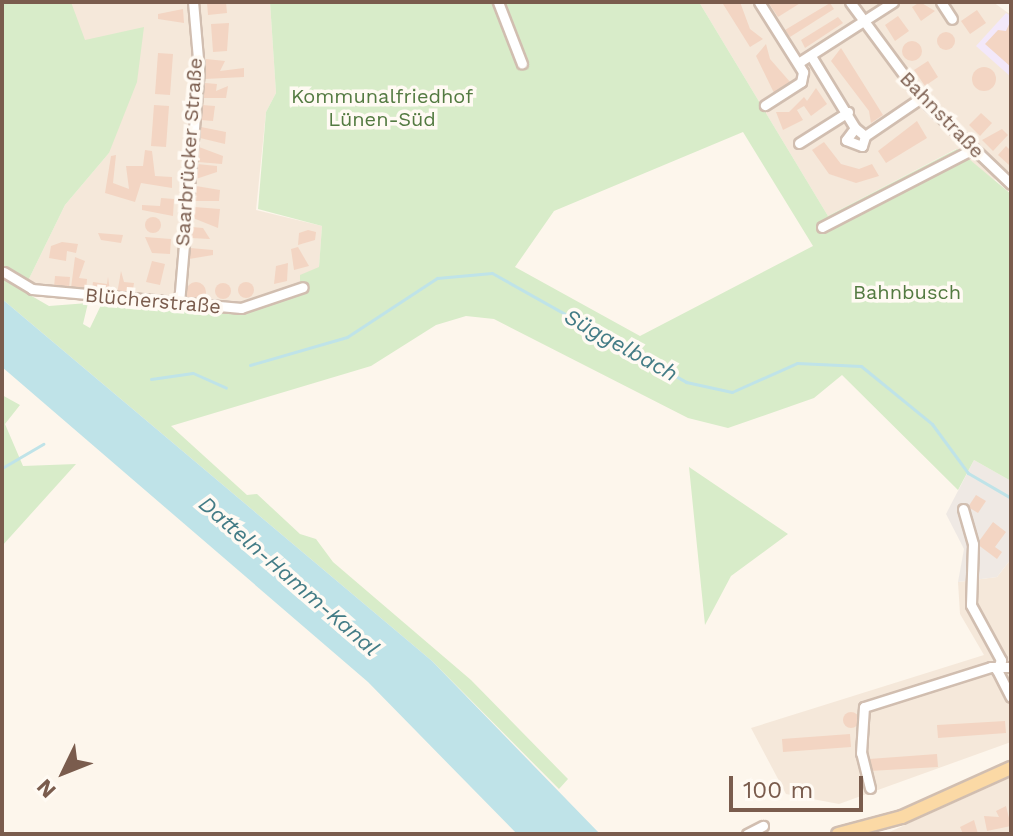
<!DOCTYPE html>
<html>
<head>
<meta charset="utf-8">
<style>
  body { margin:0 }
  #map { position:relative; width:1013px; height:836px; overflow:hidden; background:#fdf6ec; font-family:"Work Sans",sans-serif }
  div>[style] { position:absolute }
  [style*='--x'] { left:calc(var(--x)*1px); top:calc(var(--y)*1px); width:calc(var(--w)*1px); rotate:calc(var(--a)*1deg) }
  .residential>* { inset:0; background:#f5e8da }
  .industrial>* { inset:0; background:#efe9e4 }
  .education>* { inset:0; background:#f3e8fa }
  .green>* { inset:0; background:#d8ecc9 }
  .water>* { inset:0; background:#bfe3e8 }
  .stream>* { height:3px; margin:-1.5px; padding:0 1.5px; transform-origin:1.5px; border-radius:1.5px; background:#bfe3e8 }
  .building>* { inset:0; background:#f3d5c3 }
  .round { border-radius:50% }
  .roads { filter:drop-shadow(2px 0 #d1beb0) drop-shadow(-2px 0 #d1beb0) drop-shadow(0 2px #d1beb0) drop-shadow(0 -2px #d1beb0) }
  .minor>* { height:9px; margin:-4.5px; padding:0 4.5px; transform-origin:4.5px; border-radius:4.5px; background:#fff }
  .major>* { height:12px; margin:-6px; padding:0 6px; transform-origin:6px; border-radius:6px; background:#fbd9a5 }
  span { translate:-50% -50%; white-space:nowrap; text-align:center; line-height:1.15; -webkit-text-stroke:7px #fffaf3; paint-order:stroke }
  .park-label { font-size:20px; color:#537a41 }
  .street-label { font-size:20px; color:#7a5c4d }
  .water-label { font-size:22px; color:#437c86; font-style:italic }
  .frame { position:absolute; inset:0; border:4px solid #7a5c4d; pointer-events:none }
  .north { position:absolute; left:24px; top:732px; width:80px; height:80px; -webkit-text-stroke:6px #fffaf3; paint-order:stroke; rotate:227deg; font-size:22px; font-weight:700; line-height:32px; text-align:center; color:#7a5c4d }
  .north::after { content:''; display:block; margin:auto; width:28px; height:36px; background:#7a5c4d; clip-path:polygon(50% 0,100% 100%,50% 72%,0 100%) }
  .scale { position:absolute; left:729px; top:776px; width:134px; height:36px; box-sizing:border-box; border:4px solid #7a5c4d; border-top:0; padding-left:10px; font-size:24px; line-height:28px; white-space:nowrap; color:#7a5c4d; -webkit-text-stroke:6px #fffaf3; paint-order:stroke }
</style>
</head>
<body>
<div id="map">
  <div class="residential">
    <i style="clip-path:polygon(71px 2px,270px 2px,276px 93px,266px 112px,256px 210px,322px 226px,319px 268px,300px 294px,242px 314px,23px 291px,65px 205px,109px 153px)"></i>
    <i style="clip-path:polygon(699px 2px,993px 2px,1011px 15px,1011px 169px,994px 180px,956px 149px,828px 216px)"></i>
    <i style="clip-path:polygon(1011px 559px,1011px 742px,839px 804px,786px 794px,751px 728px,984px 655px,960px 614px,958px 582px,997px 577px)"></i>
    <i style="clip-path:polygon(1011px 775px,1011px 834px,885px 834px,998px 783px)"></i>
  </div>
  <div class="industrial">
    <i style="clip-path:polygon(974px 460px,1011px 481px,1011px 559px,997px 577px,958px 582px,964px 549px,946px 514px)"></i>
  </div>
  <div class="education">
    <i style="clip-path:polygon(1006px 13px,1011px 16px,1011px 77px,976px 46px)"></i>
  </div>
  <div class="green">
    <i style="clip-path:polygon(evenodd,2px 2px,71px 2px,85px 40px,144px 27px,137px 82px,109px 153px,65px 205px,23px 291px,49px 306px,88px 303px,83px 324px,90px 328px,102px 303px,242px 314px,300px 294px,300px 275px,319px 267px,322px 226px,258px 209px,266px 112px,276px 93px,270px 2px,699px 2px,828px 216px,957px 149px,1011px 194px,1011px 481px,974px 460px,958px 490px,842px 375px,814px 398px,728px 428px,688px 418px,494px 319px,466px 316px,436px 325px,371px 366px,171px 426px,247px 495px,257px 494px,300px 534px,316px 539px,333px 562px,471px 680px,568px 779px,559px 789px,432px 661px,2px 299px,2px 2px,743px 132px,813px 246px,640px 336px,515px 267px,554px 211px,743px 132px)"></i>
    <i style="clip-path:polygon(2px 395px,20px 405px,5px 424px,23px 466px,76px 464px,2px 546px)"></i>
    <i style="clip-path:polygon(689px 467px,788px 534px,731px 576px,705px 625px)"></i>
  </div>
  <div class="water">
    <i style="clip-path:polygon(2px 299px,432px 661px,600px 834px,517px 834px,368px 682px,2px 367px)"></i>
  </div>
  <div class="stream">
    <i style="--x:250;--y:365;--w:101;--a:-16.1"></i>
    <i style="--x:347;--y:337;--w:108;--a:-33.2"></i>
    <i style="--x:437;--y:278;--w:55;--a:-5.2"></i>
    <i style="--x:492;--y:273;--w:223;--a:29.3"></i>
    <i style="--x:686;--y:382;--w:47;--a:12.3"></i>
    <i style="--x:732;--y:392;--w:71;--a:-24"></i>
    <i style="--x:797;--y:363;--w:64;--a:2.7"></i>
    <i style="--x:861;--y:366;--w:92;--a:39.2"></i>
    <i style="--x:932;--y:424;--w:61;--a:53.7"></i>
    <i style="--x:968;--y:473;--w:50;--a:30.2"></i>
    <i style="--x:151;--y:379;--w:42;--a:-8.1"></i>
    <i style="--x:193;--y:373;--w:36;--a:24"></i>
    <i style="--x:2;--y:468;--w:48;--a:-30.3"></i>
  </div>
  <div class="building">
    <i style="clip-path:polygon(207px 2px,226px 2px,227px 13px,208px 15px)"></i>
    <i style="clip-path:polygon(740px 2px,750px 29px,763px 39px,750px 47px,723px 4px)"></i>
    <i style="clip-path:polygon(768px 2px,802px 2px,778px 17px)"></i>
    <i style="clip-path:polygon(920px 2px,935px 11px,921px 21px,912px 7px)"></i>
    <i style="clip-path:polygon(830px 3px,834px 9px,790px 37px,785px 30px)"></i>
    <i style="clip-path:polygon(183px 9px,184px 23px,158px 19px,158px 14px)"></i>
    <i style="clip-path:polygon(977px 10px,986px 23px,970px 34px,961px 21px)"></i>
    <i style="clip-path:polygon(898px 16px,909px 31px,895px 41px,885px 25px)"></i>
    <i style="clip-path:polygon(838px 17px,843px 23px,805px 48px,801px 40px)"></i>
    <i style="clip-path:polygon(1011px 20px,1011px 67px,985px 44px,998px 30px,1006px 31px)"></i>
    <i style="clip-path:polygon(229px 23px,227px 51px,213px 52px,211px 24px)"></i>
    <i class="round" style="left:937px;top:32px;width:18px;height:18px"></i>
    <i class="round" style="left:902px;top:41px;width:20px;height:20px"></i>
    <i style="clip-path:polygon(766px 44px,770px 59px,791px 83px,776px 97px,756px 56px)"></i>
    <i style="clip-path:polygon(841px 48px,883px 115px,871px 123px,869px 111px,831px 61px)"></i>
    <i style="clip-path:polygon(158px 53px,173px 54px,170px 95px,155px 94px)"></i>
    <i style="clip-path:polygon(206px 59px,225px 61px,220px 71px,244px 68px,244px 77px,205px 79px)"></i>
    <i style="clip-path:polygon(928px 61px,938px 77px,925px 86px,914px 70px)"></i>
    <i class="round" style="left:972px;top:67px;width:24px;height:24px"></i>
    <i style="clip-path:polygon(205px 83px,217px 84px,216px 91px,228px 86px,226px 98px,203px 98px)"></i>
    <i style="clip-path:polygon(816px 88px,827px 104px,811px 116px,804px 106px,797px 110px,803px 120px,783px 130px,776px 112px,789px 112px,804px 97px,807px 101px)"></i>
    <i style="clip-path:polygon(154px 105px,169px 106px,166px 147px,151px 146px)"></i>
    <i style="clip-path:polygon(202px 105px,215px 106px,213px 121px,201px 120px)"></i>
    <i style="clip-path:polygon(981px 113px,992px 123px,980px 136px,969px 125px)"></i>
    <i style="clip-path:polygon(917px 121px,927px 138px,886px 163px,878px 151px)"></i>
    <i style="clip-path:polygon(201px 127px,226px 132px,225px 144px,200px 138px)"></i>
    <i style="clip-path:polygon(1002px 129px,1008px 135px,993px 151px,982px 140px)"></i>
    <i style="clip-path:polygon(824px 142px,841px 164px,859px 169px,872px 164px,879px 176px,856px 183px,829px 174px,812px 150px)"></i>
    <i style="clip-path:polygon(1006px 146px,1011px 151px,1009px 165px,998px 155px)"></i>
    <i style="clip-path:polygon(199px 147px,223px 156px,222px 164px,198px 162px)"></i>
    <i style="clip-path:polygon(145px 150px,152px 151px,155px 176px,172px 177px,172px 188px,141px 183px,135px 202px,105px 193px,111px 156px,116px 155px,113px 183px,129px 189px,126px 166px,143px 166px)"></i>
    <i style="clip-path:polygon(197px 164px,217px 166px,217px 172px,196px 179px)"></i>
    <i style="clip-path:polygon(196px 186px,220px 190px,219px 201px,194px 201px)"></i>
    <i style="clip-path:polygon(161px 198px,174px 199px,173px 216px,142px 210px,142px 205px,160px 206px)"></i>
    <i style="clip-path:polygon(194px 207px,220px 209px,218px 228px,193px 218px)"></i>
    <i class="round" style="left:145px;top:217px;width:16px;height:16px"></i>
    <i style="clip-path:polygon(192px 227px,203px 228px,210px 239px,191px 238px)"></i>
    <i style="clip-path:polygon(308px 230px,316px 232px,315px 240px,298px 245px,299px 233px)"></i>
    <i style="clip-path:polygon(98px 233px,123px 235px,121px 243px,101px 240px)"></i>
    <i style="clip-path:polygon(145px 237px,171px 239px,170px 254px,152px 253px)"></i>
    <i style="clip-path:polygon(62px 242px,78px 244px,76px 253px,67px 251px,66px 261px,49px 258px,51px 246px)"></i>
    <i style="clip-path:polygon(298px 247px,309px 266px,294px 270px,291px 249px)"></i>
    <i style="clip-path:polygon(190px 248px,213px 250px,213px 255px,189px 259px)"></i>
    <i style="clip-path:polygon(75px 257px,85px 261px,79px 278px,87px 279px,86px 291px,71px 288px)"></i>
    <i style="clip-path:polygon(152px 261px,165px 264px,160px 285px,146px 282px)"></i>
    <i style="clip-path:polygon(288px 263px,287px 281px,274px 284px,276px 266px)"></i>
    <i style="clip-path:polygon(121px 271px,124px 282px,134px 283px,132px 296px,117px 294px)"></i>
    <i style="clip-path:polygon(55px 276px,70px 277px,69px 289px,54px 287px)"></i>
    <i style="clip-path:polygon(108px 277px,110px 291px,92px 289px,93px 282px,107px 284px)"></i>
    <i class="round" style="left:186px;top:282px;width:20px;height:20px"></i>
    <i class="round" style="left:238px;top:282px;width:16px;height:16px"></i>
    <i class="round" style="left:215px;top:283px;width:16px;height:16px"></i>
    <i style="clip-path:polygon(976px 495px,986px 501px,978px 513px,968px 507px)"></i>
    <i style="clip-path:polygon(993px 522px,1006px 532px,995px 547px,1002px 552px,997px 559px,977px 544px)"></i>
    <i class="round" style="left:843px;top:712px;width:16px;height:16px"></i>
    <i style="clip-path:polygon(1005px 721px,1006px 733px,938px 738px,937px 725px)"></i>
    <i style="clip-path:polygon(850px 734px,851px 747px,783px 752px,782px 739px)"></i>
    <i style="clip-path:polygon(937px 754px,938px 767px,870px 771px,869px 759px)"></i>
    <i style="clip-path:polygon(1006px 806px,1011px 826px,987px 831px,984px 816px,999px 817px,996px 811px)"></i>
    <i style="clip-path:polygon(974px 820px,978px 834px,963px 834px,960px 827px)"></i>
  </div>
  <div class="roads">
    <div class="minor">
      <i style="--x:498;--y:2;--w:66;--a:68.8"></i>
      <i style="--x:759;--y:2;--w:83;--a:57.8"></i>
      <i style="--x:803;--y:72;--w:10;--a:101"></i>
      <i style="--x:801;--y:82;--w:43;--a:147.4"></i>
      <i style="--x:850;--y:2;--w:119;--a:53.5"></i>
      <i style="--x:921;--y:98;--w:124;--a:43.7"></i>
      <i style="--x:941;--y:2;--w:20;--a:57"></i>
      <i style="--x:811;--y:56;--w:84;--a:58.6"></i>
      <i style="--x:798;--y:63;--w:113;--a:-32.7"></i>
      <i style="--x:865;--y:136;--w:13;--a:-141"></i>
      <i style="--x:855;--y:128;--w:15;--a:127"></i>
      <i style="--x:846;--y:140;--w:17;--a:21"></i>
      <i style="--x:862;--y:146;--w:10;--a:-73"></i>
      <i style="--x:865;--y:136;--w:68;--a:-34.2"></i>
      <i style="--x:799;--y:143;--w:58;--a:-32.3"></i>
      <i style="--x:822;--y:227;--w:170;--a:-27.3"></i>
      <i style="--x:4;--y:272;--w:33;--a:31"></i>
      <i style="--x:32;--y:289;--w:210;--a:5.2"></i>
      <i style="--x:241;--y:308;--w:65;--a:-18.7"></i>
      <i style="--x:179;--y:303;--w:234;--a:-85.1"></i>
      <i style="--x:199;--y:70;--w:68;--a:-95"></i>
      <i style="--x:963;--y:509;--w:36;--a:74"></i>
      <i style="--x:973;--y:544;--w:61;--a:91.9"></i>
      <i style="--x:971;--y:605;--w:63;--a:61.4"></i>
      <i style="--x:1001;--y:660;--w:11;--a:112"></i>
      <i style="--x:997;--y:670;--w:30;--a:63"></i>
      <i style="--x:870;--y:788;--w:36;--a:-104"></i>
      <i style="--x:861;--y:753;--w:46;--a:-86.3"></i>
      <i style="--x:864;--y:707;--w:133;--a:-17.5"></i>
      <i style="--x:991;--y:667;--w:20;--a:0"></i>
      <i style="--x:747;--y:834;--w:18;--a:-27"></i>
    </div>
    <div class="major">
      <i style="--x:838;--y:834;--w:66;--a:-14.9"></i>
      <i style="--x:902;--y:817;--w:120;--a:-24.2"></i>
    </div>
  </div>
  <div class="park-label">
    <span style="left:382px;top:108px">Kommunalfriedhof<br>Lünen-Süd</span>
    <span style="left:907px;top:292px">Bahnbusch</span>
  </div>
  <div class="street-label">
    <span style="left:942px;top:115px;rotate:46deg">Bahnstraße</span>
    <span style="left:189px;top:152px;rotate:-86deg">Saarbrücker Straße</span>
    <span style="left:153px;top:301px;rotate:5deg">Blücherstraße</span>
  </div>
  <div class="water-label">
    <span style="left:621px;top:345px;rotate:29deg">Süggelbach</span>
    <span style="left:289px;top:576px;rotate:41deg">Datteln-Hamm-Kanal</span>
  </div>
  <div class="frame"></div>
  <div class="north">N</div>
  <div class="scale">100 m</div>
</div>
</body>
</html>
